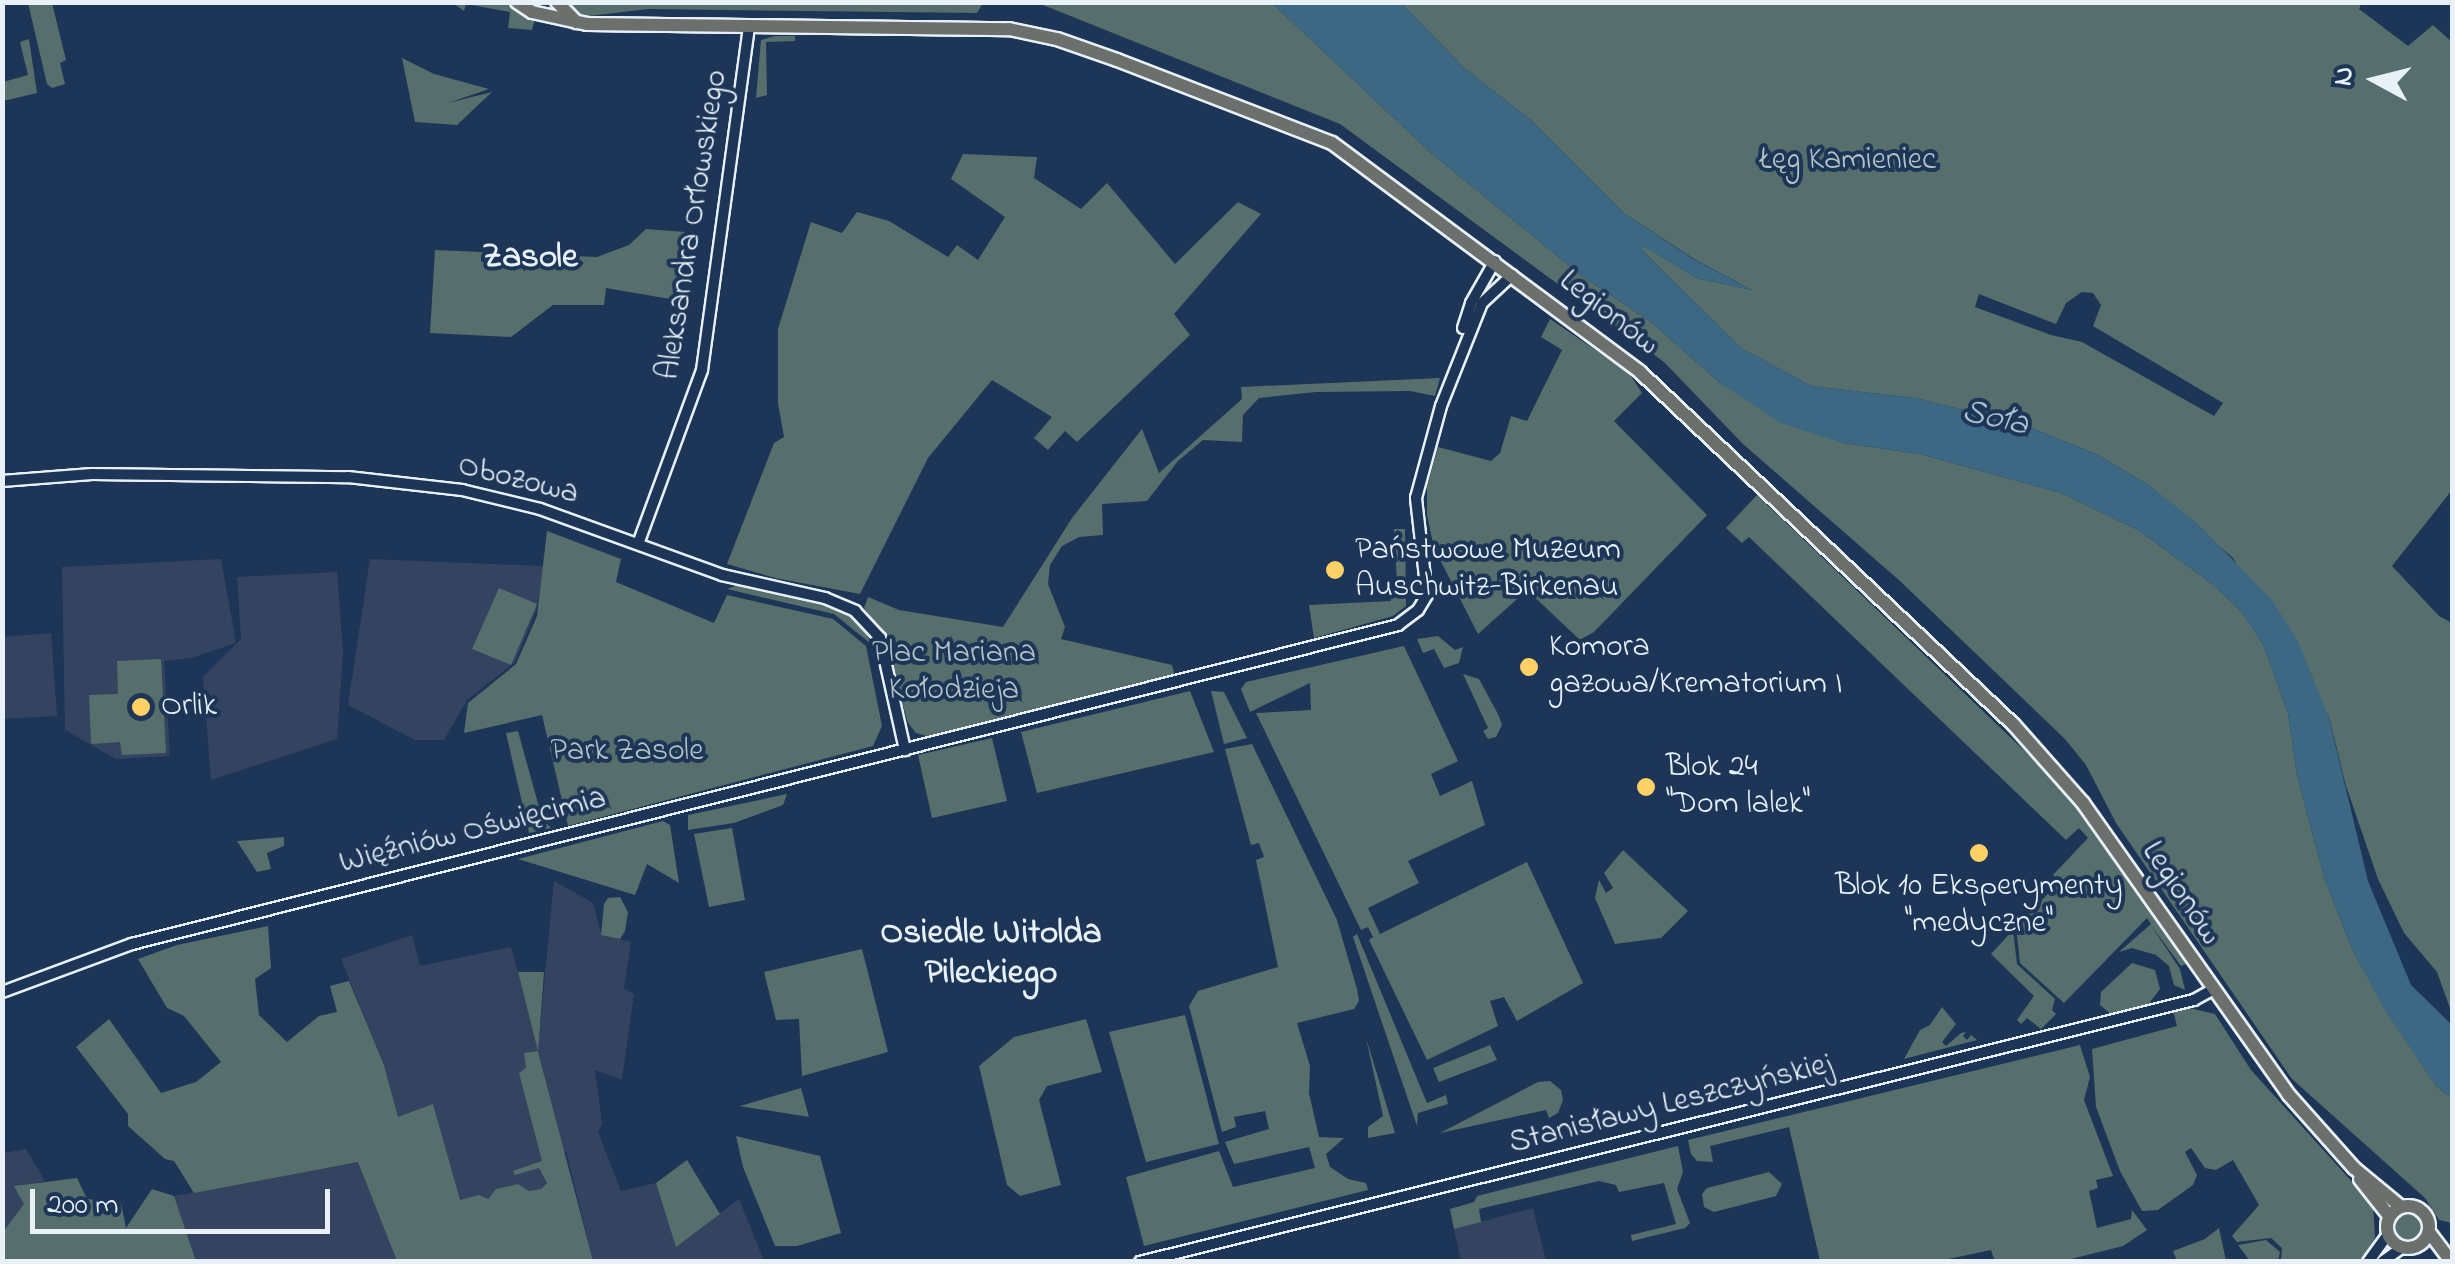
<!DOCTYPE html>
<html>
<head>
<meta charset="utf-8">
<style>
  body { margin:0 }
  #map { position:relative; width:2455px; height:1264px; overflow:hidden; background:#1d3557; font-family:"Indie Flower",sans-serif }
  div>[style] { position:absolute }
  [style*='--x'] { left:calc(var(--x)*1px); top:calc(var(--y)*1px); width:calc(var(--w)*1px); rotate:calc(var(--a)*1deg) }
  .built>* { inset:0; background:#344460 }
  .green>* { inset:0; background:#566f6c }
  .round { border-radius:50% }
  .water>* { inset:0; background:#3c6883 }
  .roads { filter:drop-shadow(2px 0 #e8f1f8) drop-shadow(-2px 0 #e8f1f8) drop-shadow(0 2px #e8f1f8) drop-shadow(0 -2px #e8f1f8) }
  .minor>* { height:10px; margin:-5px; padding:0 5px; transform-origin:5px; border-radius:5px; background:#1d3557 }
  .major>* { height:12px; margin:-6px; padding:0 6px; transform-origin:6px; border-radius:6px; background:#6c706d }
  .major>.ring { margin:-6px; padding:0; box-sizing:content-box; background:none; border:12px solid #6c706d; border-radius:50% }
  .dots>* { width:28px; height:28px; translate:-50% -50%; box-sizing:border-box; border:5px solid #1d3557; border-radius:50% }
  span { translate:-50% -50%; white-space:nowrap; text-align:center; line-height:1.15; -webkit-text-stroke:8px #1d3557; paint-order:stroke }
  .park-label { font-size:32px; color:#b5c4c7 }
  .street-label { font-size:32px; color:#e8f1f8 }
  .poi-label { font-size:32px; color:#e8f1f8 }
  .left { translate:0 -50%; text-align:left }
  .neighbourhood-label { font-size:35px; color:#e8f1f8; font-weight:700 }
  .water-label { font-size:35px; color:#acc1cf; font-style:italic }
  .frame { position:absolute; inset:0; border:5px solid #e8f1f8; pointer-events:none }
  .north { position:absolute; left:2325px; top:30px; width:100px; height:100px; -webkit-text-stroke:8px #1d3557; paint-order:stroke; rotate:277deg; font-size:28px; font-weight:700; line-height:40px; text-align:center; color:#e8f1f8 }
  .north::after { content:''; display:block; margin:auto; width:35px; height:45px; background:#e8f1f8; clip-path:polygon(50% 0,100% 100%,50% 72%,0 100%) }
  .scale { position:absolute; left:30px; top:1189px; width:300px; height:45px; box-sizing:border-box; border:5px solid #e8f1f8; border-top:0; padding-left:12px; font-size:30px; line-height:35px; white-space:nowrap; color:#e8f1f8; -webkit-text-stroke:8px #1d3557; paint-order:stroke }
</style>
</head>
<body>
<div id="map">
  <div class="built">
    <i style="clip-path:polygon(221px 559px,236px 643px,191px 658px,164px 661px,170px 756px,116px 759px,65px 730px,62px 567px)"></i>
    <i style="clip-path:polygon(370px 559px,544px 566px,536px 611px,515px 662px,467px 700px,444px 740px,415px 740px,348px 705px)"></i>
    <i style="clip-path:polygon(337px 572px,343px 653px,337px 739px,211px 780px,203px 677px,241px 639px,237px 577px)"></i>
    <i style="clip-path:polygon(51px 633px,57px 716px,3px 719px,3px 637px)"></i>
    <i style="clip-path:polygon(554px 881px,593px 903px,601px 934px,631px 942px,624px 988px,634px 994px,622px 1080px,595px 1070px,602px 1124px,598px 1132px,621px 1191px,656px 1183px,677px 1246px,739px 1199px,764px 1261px,593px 1261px,566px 1151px,542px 1162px,540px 1168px,547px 1183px,542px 1189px,529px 1191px,518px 1184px,496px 1189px,488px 1199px,459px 1200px,433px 1105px,398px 1117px,384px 1065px,341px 959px,412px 935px,420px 966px,511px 947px,538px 1047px)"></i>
    <i style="clip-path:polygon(26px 1149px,45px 1181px,15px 1187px,25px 1204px,3px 1232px,3px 1153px)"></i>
    <i style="clip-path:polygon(359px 1162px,397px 1261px,196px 1261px,174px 1196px)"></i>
    <i style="clip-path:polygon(1533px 1208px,1546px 1261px,1461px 1261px,1454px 1229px)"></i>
  </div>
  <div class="green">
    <i style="clip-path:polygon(evenodd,2362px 2px,2359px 9px,2408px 46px,2433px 25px,2452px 42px,2452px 490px,2392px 566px,2439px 616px,2452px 623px,2452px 1014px,2437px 972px,2404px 933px,2378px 879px,2346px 786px,2329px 717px,2233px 558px,2149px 485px,2096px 454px,2024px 425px,1915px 398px,1811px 386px,1741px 348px,1643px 251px,1643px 245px,1696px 278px,1752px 290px,1694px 259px,1624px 213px,1532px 121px,1465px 69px,1401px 3px,2362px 2px,2082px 292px,2093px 293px,2101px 305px,2093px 326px,2223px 403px,2214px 416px,2082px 342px,2051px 335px,1975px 307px,1979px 294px,2056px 324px,2066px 303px,2082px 292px)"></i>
    <i style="clip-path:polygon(28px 3px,52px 3px,66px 60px,60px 63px,65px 84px,52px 88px,47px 84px)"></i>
    <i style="clip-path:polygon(453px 3px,509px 3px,535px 19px,532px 30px,508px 28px,510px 12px,466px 4px,464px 11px)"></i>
    <i style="clip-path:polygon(564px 3px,983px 3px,977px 13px,648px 9px,581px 17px)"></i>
    <i style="clip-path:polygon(1038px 3px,1272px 3px,1431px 153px,1582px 276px,1651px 322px,1721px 384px,1843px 443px,1920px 454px,2061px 493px,2138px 530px,2211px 583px,2242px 612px,2263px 644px,2288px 713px,2297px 775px,2324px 877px,2352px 949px,2385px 1009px,2437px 1087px,2452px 1098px,2452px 1223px,2439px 1220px,2425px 1198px,2292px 1079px,2116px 823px,2086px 765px,2065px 739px,1900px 581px,1743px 444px,1664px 362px,1340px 124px)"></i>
    <i style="clip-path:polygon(775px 36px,795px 36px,795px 41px,766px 42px,767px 95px,756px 98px,761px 40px)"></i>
    <i style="clip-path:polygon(29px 39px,37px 93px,3px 101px,3px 82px,28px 75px,20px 42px)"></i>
    <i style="clip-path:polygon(402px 58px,434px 74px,489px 89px,448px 103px,492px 92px,457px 125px,415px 122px)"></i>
    <i style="clip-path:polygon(963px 154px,1037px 157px,1034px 178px,1081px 209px,1107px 183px,1175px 264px,1238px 202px,1261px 214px,1174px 314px,1190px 335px,1077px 442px,1065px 431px,1048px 450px,1034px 438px,1052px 417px,992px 380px,928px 458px,860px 594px,775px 578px,727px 564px,774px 443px,784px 437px,778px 403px,778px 329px,811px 222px,842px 233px,857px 212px,889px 221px,948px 257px,957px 245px,978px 260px,1005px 217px,951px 179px)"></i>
    <i style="clip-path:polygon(646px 229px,685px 232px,676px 300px,606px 288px,604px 305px,553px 305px,511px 337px,430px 333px,435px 250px,597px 257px,629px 245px)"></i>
    <i style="clip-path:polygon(1550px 319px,1629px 373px,1642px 393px,1614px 421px,1707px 515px,1594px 632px,1580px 640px,1527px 590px,1478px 634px,1434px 548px,1427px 515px,1427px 487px,1438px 447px,1491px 461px,1500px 453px,1511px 416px,1527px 421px,1562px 350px,1541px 337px)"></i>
    <i style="clip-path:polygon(1440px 378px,1435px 396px,1410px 391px,1316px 392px,1259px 398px,1243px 415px,1242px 442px,1203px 440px,1178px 461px,1147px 501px,1102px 504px,1103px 535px,1079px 537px,1062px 546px,1050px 565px,1048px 584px,1065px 627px,1061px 639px,1172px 665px,1175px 677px,927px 736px,916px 733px,908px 723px,883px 633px,864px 608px,868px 597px,899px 610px,1003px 627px,1072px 518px,1142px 429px,1159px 473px,1242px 399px,1241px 387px)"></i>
    <i style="clip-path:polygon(1757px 495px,2055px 780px,2117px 860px,2186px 964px,2181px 966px,2150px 924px,2180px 969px,2185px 990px,2174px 985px,2169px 966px,2156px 955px,2132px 948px,2119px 952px,2151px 924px,2147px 918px,2064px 1003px,2020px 963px,2016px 927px,2058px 883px,2053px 875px,2088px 838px,2079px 828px,2066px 840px,1749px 537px,1742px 543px,1726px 528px)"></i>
    <i style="clip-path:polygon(1394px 529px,1405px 529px,1406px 606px,1393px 616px,1314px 638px,1309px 605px,1391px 601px,1390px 583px,1397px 582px)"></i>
    <i style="clip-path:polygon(547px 531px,621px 559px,616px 582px,714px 623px,727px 595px,833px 619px,866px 646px,882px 726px,873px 746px,568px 826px,542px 715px,464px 733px,468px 703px,516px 664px,537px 616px)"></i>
    <i style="clip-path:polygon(738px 585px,840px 609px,864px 628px,871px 644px,834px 614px,727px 589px)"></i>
    <i style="clip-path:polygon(499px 588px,537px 604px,511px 665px,472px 649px)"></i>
    <i style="clip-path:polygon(1438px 636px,1455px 650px,1463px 647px,1459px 663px,1444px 668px,1434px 649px,1423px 653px,1417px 639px)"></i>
    <i style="clip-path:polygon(1404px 646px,1458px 761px,1431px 774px,1440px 796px,1472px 781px,1485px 825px,1408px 861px,1419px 883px,1368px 908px,1380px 934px,1527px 862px,1583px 983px,1517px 1021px,1504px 997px,1490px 1001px,1498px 1026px,1427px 1060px,1369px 940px,1373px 937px,1368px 927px,1361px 930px,1256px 713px,1311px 710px,1310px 683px,1250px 712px,1241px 689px,1246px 682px)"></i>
    <i style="clip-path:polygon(161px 659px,166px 753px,122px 755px,120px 742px,91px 744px,89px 695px,118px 694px,117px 661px)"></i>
    <i style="clip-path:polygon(1463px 674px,1479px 679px,1499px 716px,1502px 725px,1496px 737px,1488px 739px,1483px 731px,1488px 728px)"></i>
    <i style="clip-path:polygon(1190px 691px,1214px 752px,1037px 793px,1021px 732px)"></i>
    <i style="clip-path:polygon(1211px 691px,1224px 692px,1247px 738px,1224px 744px)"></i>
    <i style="clip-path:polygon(518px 731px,542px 818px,551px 828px,529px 833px,506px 733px)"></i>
    <i style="clip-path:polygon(992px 738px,1007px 801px,932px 818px,918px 755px)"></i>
    <i style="clip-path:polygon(1252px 744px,1337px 920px,1357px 989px,1359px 1001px,1354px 1009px,1297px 1023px,1310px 1066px,1309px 1093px,1319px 1137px,1344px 1138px,1326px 1154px,1330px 1167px,1348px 1179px,1366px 1183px,1368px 1190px,1144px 1246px,1126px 1177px,1219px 1151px,1233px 1187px,1315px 1168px,1309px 1147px,1234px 1164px,1225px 1142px,1269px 1129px,1265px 1111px,1234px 1117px,1236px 1127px,1222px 1132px,1189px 1006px,1198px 991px,1278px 967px,1256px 860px,1264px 857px,1259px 843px,1251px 845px,1225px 749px)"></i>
    <i style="clip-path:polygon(787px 794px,783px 805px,734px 823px,688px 830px,688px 815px)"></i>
    <i style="clip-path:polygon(663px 821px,670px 825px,679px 883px,647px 864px,635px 895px,518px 859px)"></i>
    <i style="clip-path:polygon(732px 828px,745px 900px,709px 907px,694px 834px)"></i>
    <i style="clip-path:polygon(284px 837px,284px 846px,267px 853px,271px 869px,257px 872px,237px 841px)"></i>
    <i style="clip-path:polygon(1623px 850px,1688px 911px,1661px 938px,1615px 944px,1595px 898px,1599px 880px,1606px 893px,1613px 888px,1604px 873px)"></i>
    <i style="clip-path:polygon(620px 897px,628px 912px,625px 931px,620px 939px,601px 935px,604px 904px,608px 898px)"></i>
    <i style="clip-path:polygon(268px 926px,271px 968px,255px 979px,259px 1015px,287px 1042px,319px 1016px,337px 1012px,330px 986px,349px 981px,384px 1065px,398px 1117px,433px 1104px,460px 1200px,479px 1195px,488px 1199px,496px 1189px,518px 1184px,529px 1191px,541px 1189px,547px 1183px,539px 1168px,515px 1175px,513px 1171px,542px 1161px,519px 1073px,526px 1068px,524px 1053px,538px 1051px,518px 972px,544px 972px,538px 1052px,593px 1261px,397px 1261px,358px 1162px,194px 1193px,174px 1161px,165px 1159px,128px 1126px,128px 1114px,76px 1047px,109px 1019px,161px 1093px,196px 1082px,221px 1062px,184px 1016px,167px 1008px,138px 959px,177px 945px)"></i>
    <i style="clip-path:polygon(2013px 930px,2017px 964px,2055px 999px,2052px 1010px,2056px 1014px,2041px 1029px,2027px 1018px,2021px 1024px,2017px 1020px,2034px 996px,1991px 954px)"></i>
    <i style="clip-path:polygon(1357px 934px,1427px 1103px,1446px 1095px,1448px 1104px,1418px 1113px,1417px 1126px,1353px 937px)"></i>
    <i style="clip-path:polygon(862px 949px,888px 1052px,802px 1076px,799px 1019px,776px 1020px,764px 972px)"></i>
    <i style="clip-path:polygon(2132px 963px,2155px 970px,2160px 989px,2147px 1006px,2112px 1015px,2100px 1005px,2101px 992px)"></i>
    <i style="clip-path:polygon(1942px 1007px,1956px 1024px,1942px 1042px,1946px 1046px,1961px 1033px,1966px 1032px,1963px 1036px,1967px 1040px,1971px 1035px,1977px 1040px,1904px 1059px,1920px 1030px,1930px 1025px)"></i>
    <i style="clip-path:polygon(2185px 1007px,2215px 1014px,2251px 1070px,2373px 1205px,2375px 1238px,2362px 1261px,2281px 1261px,2282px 1248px,2271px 1238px,2237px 1242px,2232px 1236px,2259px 1205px,2233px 1160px,2216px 1170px,2205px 1168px,2191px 1148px,2185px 1152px,2197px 1175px,2193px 1185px,2158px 1210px,2142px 1211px,2120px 1171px,2096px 1107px,2092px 1049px,2177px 1026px,2173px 1010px)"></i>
    <i style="clip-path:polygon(1185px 1015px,1219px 1144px,1146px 1162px,1109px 1032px)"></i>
    <i style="clip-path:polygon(1086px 1019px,1102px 1072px,1047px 1086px,1039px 1100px,1061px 1185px,1020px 1196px,1007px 1185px,979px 1066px,1014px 1037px)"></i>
    <i style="clip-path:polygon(1366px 1038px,1395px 1133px,1368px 1138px,1368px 1127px,1383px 1116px)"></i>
    <i style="clip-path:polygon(1490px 1045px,1497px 1060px,1439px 1082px,1433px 1068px)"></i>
    <i style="clip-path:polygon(2080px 1045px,2090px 1077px,2084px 1100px,2113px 1176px,2096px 1180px,2098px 1188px,2089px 1191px,2097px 1228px,2131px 1219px,2132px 1210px,2147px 1230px,2123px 1246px,2059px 1262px,1984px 1261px,1994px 1259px,1991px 1250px,1939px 1261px,1820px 1261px,1789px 1127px,1710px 1146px,1713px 1162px,1697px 1161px,1691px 1154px,1688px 1140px)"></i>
    <i style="clip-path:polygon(1550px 1081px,1561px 1090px,1563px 1100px,1558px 1113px,1549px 1118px,1546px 1110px,1440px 1133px,1538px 1082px)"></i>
    <i style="clip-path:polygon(801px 1088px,809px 1117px,739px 1106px,740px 1106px)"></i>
    <i style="clip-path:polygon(736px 1136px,820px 1156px,841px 1233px,797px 1246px,775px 1246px,743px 1167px)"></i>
    <i style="clip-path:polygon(1678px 1146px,1683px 1172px,1677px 1189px,1690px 1223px,1685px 1228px,1632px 1241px,1631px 1235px,1676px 1224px,1664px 1183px,1619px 1192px,1616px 1185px,1599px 1181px,1479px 1209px,1481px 1222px,1454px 1229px,1450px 1209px,1474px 1202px,1477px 1196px)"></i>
    <i style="clip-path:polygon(687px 1160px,720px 1214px,676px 1247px,656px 1183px)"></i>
    <i style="clip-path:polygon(1769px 1172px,1782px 1184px,1776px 1196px,1714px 1212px,1704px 1207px,1702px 1194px,1707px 1188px)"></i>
    <i style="clip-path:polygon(77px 1178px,87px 1199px,121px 1203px,126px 1228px,152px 1189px,174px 1196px,196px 1261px,3px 1261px,3px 1232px,24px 1204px,14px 1186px)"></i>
    <i class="round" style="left:2395px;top:1212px;width:28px;height:28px"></i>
    <i style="clip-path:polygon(2219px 1228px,2226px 1261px,2177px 1261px,2173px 1251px,2205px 1239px)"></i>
    <i style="clip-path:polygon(2266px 1240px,2280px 1252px,2278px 1261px,2250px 1261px,2238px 1245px)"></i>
  </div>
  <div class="water">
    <i style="clip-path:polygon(1272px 3px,1401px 3px,1465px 69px,1532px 121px,1624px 213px,1693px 259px,1752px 290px,1696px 278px,1643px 246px,1643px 251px,1741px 348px,1811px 386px,1915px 398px,2024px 425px,2096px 454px,2149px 485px,2197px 523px,2272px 600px,2298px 641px,2329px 718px,2368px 881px,2411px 985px,2452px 1025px,2452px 1098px,2437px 1087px,2384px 1009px,2352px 949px,2324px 877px,2297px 775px,2288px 713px,2263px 644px,2242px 612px,2211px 583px,2138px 530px,2061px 493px,1920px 454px,1843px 443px,1781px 423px,1721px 384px,1651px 322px,1582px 276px,1431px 153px)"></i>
  </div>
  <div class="roads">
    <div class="minor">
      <i style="--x:1463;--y:328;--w:26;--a:-72"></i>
      <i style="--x:1471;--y:303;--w:48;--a:-60.3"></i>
      <i style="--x:2;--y:481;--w:90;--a:-4.4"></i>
      <i style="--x:92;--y:474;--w:256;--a:0.7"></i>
      <i style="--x:348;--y:477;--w:115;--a:6.5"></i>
      <i style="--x:462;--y:490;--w:80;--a:13.7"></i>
      <i style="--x:540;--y:509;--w:194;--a:19.9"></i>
      <i style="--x:722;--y:575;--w:106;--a:12.6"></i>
      <i style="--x:825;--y:598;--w:33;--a:23"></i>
      <i style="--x:855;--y:611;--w:37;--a:47"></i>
      <i style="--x:880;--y:638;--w:115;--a:77.4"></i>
      <i style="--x:638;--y:544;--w:185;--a:-69.8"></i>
      <i style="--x:702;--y:370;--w:348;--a:-82.2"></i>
      <i style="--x:2;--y:992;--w:139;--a:-20.3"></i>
      <i style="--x:132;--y:944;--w:1306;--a:-14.14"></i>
      <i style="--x:1398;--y:625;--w:25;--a:-37"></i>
      <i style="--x:1418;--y:610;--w:17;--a:-59"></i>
      <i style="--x:1427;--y:595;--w:98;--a:-96.5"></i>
      <i style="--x:1416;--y:498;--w:95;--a:-74.8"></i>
      <i style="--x:1441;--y:406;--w:111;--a:-68.3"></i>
      <i style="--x:1482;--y:303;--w:41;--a:-43"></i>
      <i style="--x:1140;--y:1262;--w:1086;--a:-13.96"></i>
      <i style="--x:2194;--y:1000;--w:21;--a:-29"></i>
      <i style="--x:2368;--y:1262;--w:34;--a:-54"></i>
      <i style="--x:2382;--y:1262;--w:26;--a:-36"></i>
    </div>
    <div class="major">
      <i style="--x:517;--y:2;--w:18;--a:34"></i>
      <i style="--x:532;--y:12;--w:56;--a:12.3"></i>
      <i style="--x:587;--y:24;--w:422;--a:0.7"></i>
      <i style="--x:1009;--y:29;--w:49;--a:11.8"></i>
      <i style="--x:1057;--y:39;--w:64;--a:19.3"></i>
      <i style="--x:1117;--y:60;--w:230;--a:21.1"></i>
      <i style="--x:1332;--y:143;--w:384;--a:36.6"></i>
      <i style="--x:1640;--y:372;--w:514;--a:43.35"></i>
      <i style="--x:2014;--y:725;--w:104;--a:48.5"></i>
      <i style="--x:2083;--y:803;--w:357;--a:54.8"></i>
      <i style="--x:2289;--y:1095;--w:98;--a:48.3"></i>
      <i style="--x:2354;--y:1168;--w:61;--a:39.7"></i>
      <i style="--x:557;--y:2;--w:28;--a:46"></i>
      <i style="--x:2360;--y:1179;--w:48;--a:51.7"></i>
      <i class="ring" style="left:2387px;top:1206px;width:30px;height:30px"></i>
      <i style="--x:2429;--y:1232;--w:38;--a:53"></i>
    </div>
  </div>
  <div class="dots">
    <i style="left:1335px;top:570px;background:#ffd166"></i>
    <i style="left:1529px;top:667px;background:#ffd166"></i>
    <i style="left:141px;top:707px;background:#ffd166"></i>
    <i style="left:1646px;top:787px;background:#ffd166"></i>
    <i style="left:1979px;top:853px;background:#ffd166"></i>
  </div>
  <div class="park-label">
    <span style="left:1848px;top:161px">Łęg Kamieniec</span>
    <span style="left:954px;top:673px">Plac Mariana<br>Kołodzieja</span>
    <span style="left:627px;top:752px">Park Zasole</span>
  </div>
  <div class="street-label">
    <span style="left:694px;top:225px;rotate:-81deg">Aleksandra Orłowskiego</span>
    <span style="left:1608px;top:314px;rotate:38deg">Legionów</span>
    <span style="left:518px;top:481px;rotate:14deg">Obozowa</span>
    <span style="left:473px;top:832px;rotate:-14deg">Więźniów Oświęcimia</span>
    <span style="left:2180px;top:894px;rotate:56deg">Legionów</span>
    <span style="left:1671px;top:1105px;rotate:-14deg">Stanisławy Leszczyńskiej</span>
  </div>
  <div class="poi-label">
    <span class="left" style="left:1355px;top:570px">Państwowe Muzeum<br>Auschwitz-Birkenau</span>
    <span class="left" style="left:1549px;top:667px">Komora<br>gazowa/Krematorium I</span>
    <span class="left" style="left:161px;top:707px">Orlik</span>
    <span class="left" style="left:1666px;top:787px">Blok 24<br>"Dom lalek"</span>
    <span style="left:1979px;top:906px">Blok 10 Eksperymenty<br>"medyczne"</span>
  </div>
  <div class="neighbourhood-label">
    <span style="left:530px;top:258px">Zasole</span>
    <span style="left:991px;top:954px">Osiedle Witolda<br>Pileckiego</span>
  </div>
  <div class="water-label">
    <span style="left:1995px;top:419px;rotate:13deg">Soła</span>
  </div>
  <div class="frame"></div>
  <div class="north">N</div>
  <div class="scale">200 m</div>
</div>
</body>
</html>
